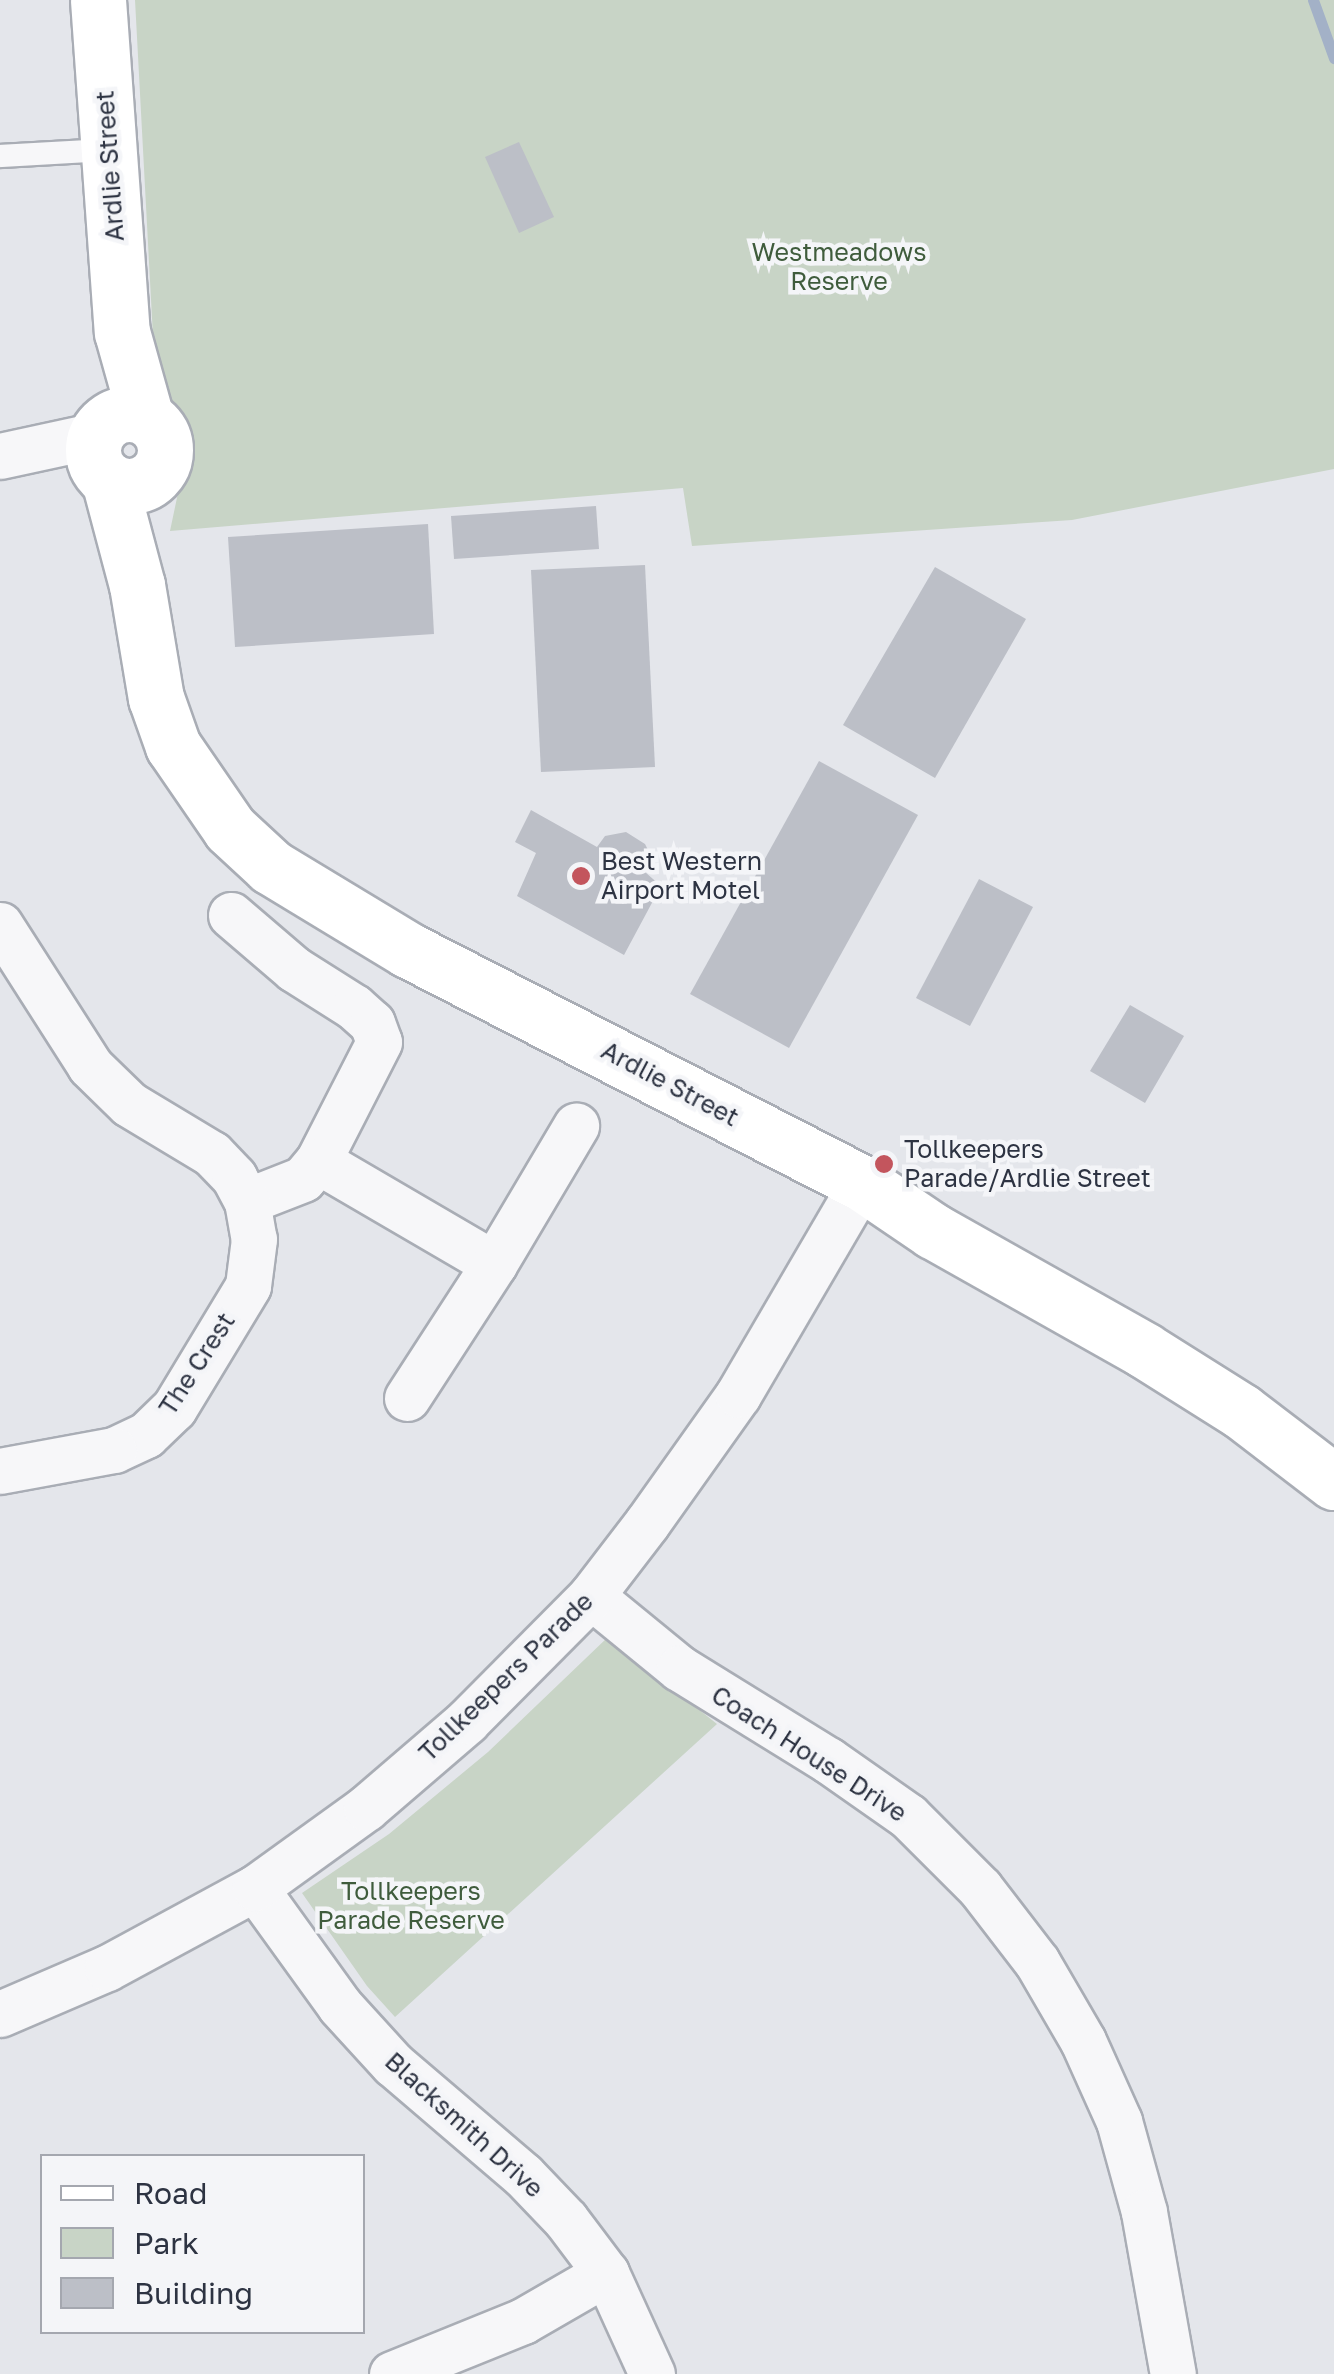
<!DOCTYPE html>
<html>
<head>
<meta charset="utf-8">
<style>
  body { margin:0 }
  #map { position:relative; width:1334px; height:2374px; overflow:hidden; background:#e4e6eb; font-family:"Golos Text",sans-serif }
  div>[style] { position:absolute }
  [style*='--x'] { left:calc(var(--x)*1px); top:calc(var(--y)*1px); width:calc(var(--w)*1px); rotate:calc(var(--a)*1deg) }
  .green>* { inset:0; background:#c8d4c6 }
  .stream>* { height:11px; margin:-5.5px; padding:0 5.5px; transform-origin:5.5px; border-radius:5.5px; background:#a3b1c7 }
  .building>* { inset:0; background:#bcbfc7 }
  .roads { filter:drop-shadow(2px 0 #a9adb5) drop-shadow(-2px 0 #a9adb5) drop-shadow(0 2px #a9adb5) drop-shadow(0 -2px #a9adb5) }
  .lane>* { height:22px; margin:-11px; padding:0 11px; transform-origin:11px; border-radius:11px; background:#f7f7f9 }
  .street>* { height:45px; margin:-22.5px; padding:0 22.5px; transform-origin:22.5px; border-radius:22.5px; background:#f7f7f9 }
  .secondary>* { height:55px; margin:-27.5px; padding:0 27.5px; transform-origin:27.5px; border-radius:27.5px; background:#fff }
  .secondary>.ring { margin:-27.5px; padding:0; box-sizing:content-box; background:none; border:55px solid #fff; border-radius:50% }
  .dots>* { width:28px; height:28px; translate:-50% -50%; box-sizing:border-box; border:5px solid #f4f5f8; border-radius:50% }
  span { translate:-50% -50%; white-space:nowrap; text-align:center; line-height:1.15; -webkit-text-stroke:9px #f4f5f8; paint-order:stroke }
  .street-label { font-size:25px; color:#2d3342 }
  .park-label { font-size:25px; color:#3f5c3c }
  .poi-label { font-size:25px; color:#2d3342 }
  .left { translate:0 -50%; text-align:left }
  .legend { position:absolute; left:40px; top:2154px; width:325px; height:180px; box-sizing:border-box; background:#f4f5f8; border:2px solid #a4a7af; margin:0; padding:12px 18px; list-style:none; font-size:30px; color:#2d3342 }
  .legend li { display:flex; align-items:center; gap:20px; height:50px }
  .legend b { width:50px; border:2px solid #a4a7af }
</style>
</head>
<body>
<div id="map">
  <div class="green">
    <i style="clip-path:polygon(135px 0,1334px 0,1334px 469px,1072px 520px,692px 546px,683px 488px,170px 531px,186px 455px,176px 417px,156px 393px)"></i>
    <i style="clip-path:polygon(608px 1637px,717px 1724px,395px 2017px,367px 1986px,302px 1893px,389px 1834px,488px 1752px)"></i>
  </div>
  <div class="stream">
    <i style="--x:1313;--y:0;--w:62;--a:70.1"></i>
  </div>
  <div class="building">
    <i style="clip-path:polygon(519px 142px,554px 217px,519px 233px,485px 157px)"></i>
    <i style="clip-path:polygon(596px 506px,599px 549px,454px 559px,451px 516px)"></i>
    <i style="clip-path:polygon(428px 524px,434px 634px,235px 647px,228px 537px)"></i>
    <i style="clip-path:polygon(645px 565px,655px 767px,541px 772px,531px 570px)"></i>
    <i style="clip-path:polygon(935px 567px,1026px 619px,935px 778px,843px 725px)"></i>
    <i style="clip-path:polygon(819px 761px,918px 815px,789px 1048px,690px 994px)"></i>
    <i style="clip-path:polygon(531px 810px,597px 847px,605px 836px,626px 832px,645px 844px,653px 860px,645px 872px,661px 886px,624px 955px,517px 896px,536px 853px,515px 842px)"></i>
    <i style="clip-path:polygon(979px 879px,1033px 907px,970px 1026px,916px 998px)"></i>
    <i style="clip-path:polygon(1130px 1005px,1184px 1036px,1145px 1103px,1090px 1071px)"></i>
  </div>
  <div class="roads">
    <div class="lane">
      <i style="--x:0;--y:156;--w:108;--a:-3.2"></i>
    </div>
    <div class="street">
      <i style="--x:0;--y:456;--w:99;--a:-12.2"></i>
      <i style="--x:231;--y:915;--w:83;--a:40.6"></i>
      <i style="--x:294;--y:969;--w:71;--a:32.3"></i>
      <i style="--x:354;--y:1007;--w:24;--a:42"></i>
      <i style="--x:372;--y:1023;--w:20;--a:70"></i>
      <i style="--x:379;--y:1042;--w:134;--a:117.1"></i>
      <i style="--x:318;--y:1161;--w:23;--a:130"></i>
      <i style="--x:303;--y:1179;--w:60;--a:158.6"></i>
      <i style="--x:0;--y:925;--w:167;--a:57.4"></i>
      <i style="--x:90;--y:1066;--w:54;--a:44.3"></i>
      <i style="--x:129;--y:1104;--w:97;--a:31.1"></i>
      <i style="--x:212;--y:1154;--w:32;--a:46"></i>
      <i style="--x:234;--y:1177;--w:27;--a:62"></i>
      <i style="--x:247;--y:1201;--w:39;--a:80"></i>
      <i style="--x:254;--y:1239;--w:47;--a:97.3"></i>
      <i style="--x:248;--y:1286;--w:143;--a:121.2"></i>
      <i style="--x:174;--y:1408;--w:39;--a:136"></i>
      <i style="--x:146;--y:1435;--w:35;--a:155"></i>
      <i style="--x:114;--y:1450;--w:116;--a:169.6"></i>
      <i style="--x:318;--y:1161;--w:204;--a:30.3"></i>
      <i style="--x:407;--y:1398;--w:160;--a:-57"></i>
      <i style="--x:494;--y:1264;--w:161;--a:-59.3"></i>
      <i style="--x:591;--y:1596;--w:114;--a:39.3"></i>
      <i style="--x:679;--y:1668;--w:175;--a:31.7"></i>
      <i style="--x:828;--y:1760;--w:98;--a:35"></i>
      <i style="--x:908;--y:1816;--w:102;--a:45"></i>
      <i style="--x:980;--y:1888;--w:93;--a:52.4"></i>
      <i style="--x:1037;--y:1962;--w:91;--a:59.8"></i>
      <i style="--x:1083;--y:2041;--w:88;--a:65.8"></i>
      <i style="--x:1119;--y:2121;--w:94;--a:74.6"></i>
      <i style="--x:1144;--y:2212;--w:165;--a:79.9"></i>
      <i style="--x:255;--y:1888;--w:145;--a:54.2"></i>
      <i style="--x:340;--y:2006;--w:79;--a:47.6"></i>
      <i style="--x:393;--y:2064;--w:171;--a:40.5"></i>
      <i style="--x:523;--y:2175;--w:62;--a:46.3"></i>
      <i style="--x:566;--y:2220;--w:66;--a:53"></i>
      <i style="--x:606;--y:2273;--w:111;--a:65.5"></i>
      <i style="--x:0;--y:2014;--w:116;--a:-23.3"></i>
      <i style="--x:107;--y:1968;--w:168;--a:-28.4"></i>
      <i style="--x:255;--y:1888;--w:137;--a:-35.8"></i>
      <i style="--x:366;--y:1808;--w:133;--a:-40.7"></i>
      <i style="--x:467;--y:1721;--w:176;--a:-45.2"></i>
      <i style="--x:591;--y:1596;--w:92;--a:-52.5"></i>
      <i style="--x:647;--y:1523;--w:157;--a:-54.6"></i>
      <i style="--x:738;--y:1395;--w:246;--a:-59.7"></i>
      <i style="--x:392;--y:2374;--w:141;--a:-22"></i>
      <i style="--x:523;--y:2321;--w:96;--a:-30"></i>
    </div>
    <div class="secondary">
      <i style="--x:98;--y:0;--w:333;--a:85.9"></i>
      <i style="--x:122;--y:332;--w:89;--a:74.4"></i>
      <i class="ring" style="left:93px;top:414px;width:17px;height:17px"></i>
      <i style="--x:109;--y:480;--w:109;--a:75.1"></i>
      <i style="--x:137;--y:585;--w:115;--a:80.5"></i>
      <i style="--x:156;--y:698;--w:51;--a:70.5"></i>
      <i style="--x:173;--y:746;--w:101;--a:55.5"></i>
      <i style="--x:230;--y:829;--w:56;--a:42.8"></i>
      <i style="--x:271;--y:867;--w:160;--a:31.2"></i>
      <i style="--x:408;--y:950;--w:510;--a:27.17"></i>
      <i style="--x:862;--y:1183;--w:86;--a:34.1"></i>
      <i style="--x:933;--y:1231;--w:242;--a:29.4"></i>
      <i style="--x:1144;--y:1350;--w:115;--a:32.2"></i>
      <i style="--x:1241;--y:1411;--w:117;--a:37.4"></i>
    </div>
  </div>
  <div class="dots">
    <i style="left:581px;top:876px;background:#c3555d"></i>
    <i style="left:884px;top:1164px;background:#c3555d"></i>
  </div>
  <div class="street-label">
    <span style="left:110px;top:166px;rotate:-94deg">Ardlie Street</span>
    <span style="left:670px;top:1084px;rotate:28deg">Ardlie Street</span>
    <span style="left:197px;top:1364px;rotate:-57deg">The Crest</span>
    <span style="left:506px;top:1677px;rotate:-44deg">Tollkeepers Parade</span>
    <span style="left:809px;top:1754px;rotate:33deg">Coach House Drive</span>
    <span style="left:464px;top:2125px;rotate:42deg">Blacksmith Drive</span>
  </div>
  <div class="park-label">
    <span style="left:839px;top:267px">Westmeadows<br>Reserve</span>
    <span style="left:411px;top:1906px">Tollkeepers<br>Parade Reserve</span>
  </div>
  <div class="poi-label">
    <span class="left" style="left:601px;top:876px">Best Western<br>Airport Motel</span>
    <span class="left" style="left:904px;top:1164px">Tollkeepers<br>Parade/Ardlie Street</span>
  </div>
  <ul class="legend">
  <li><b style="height:12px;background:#fff"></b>Road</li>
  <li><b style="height:28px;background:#c8d4c6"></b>Park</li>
  <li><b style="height:28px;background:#bcbfc7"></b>Building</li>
  </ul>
</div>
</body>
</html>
